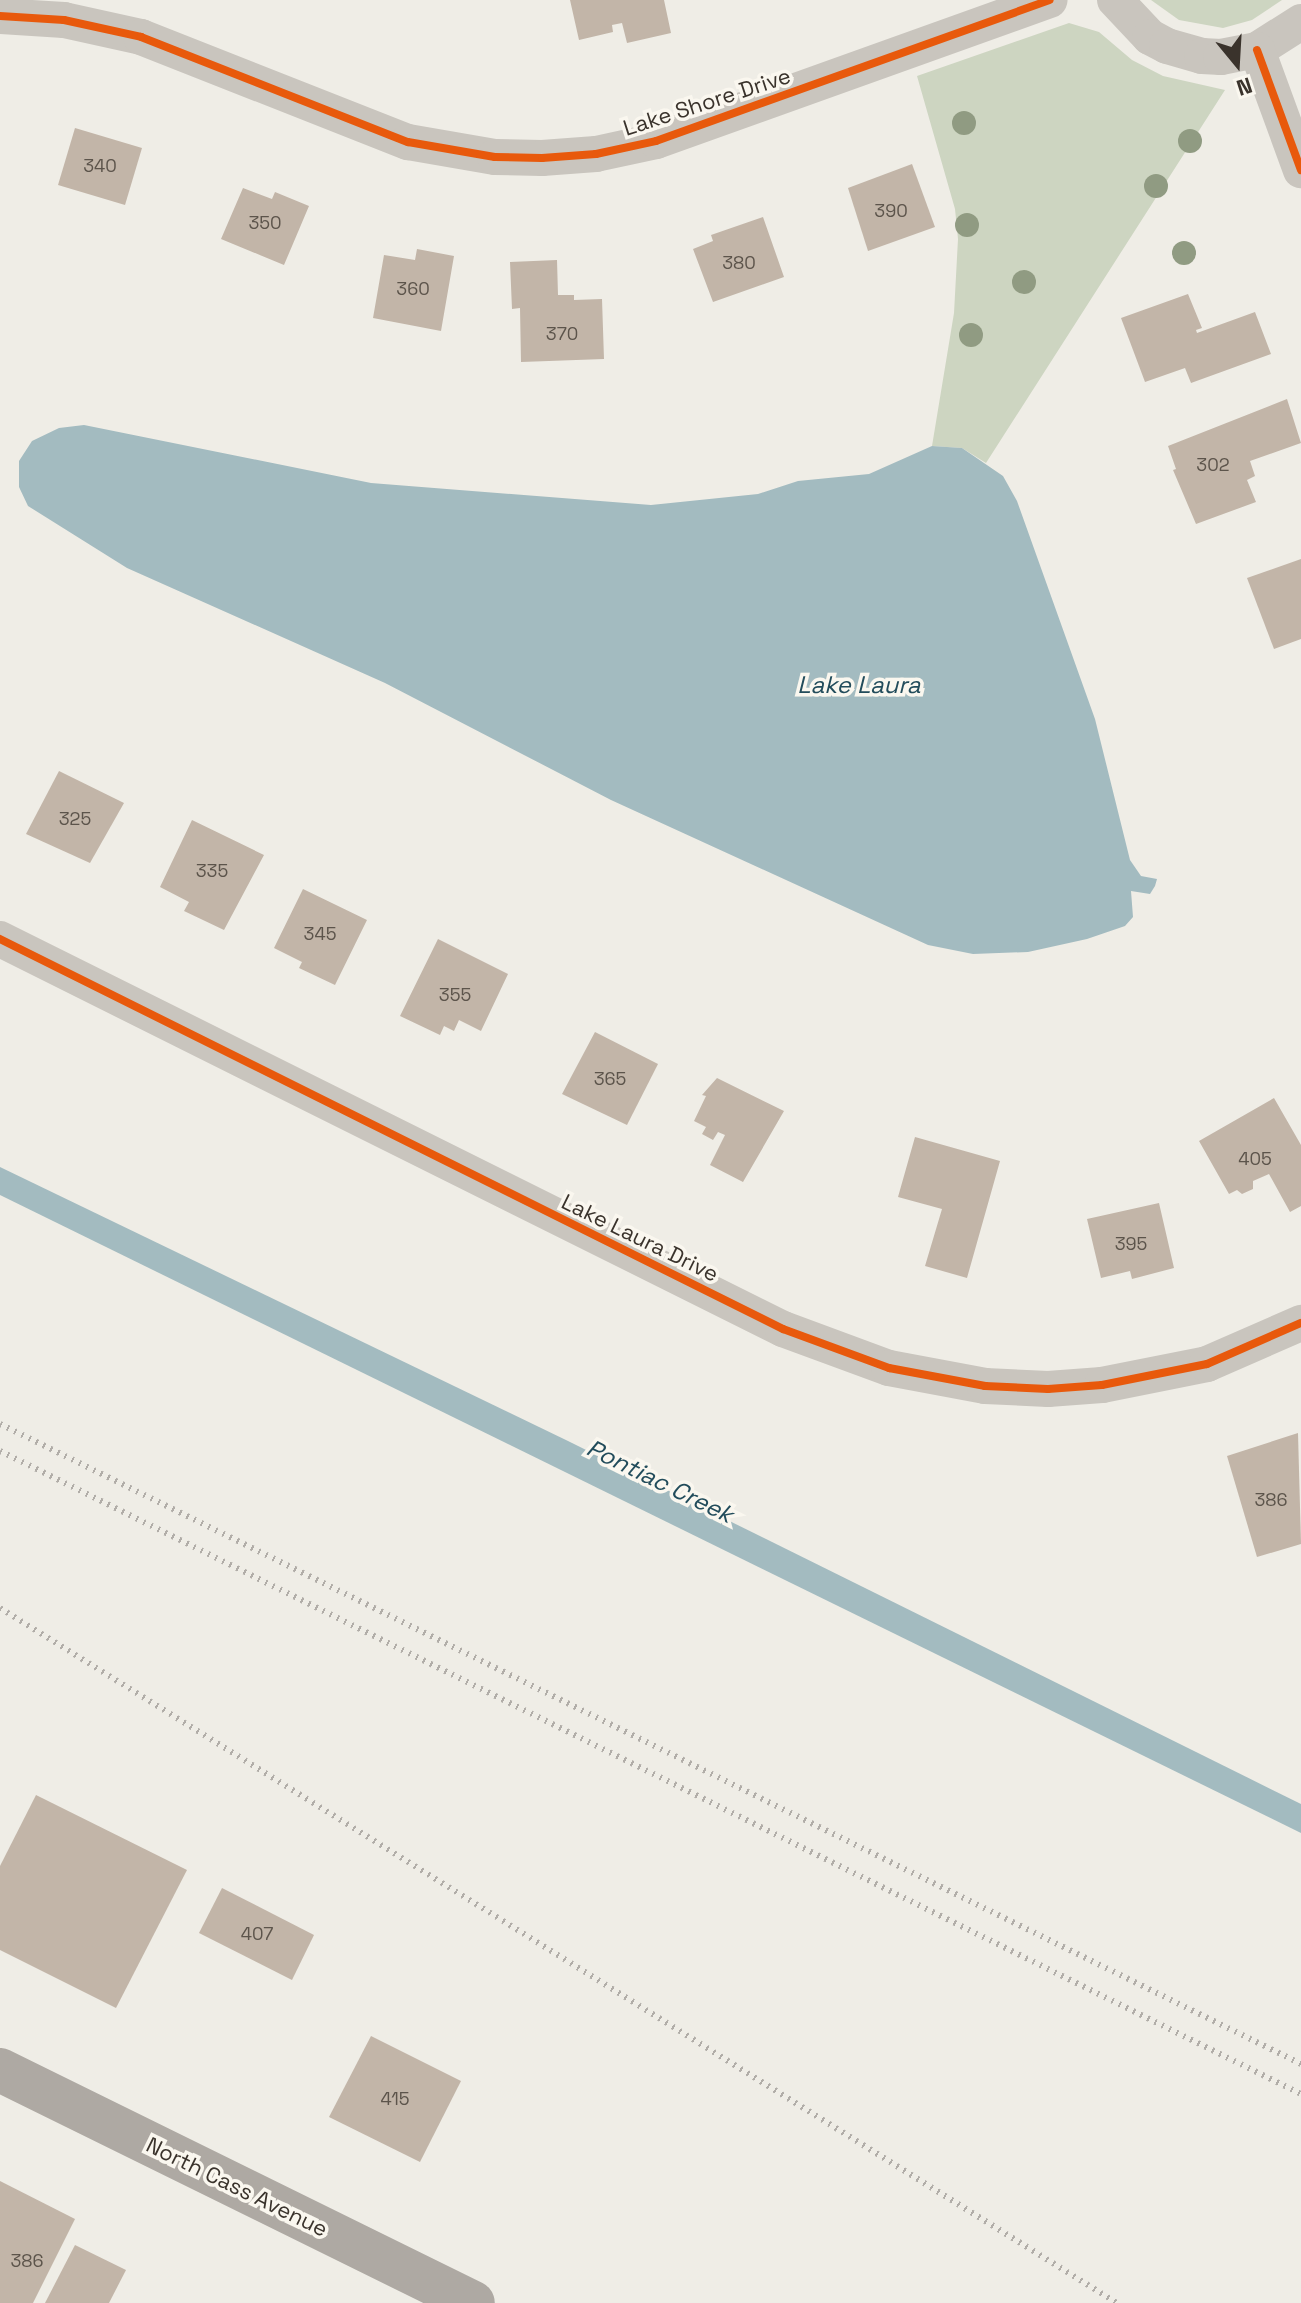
<!DOCTYPE html>
<html>
<head>
<meta charset="utf-8">
<style>
  body { margin:0 }
  #map { position:relative; width:1301px; height:2303px; overflow:hidden; background:#efede6; font-family:"Space Grotesk",sans-serif }
  div>[style] { position:absolute }
  [style*='--x'] { left:calc(var(--x)*1px); top:calc(var(--y)*1px); width:calc(var(--w)*1px); rotate:calc(var(--a)*1deg) }
  .green>* { inset:0; background:#cdd5c1 }
  .water>* { inset:0; background:#a3bbc0 }
  .building>* { inset:0; background:#c2b5a8 }
  .minor>* { height:36px; margin:-18px; padding:0 18px; transform-origin:18px; border-radius:18px; background:#c9c5be }
  .primary>* { height:44px; margin:-22px; padding:0 22px; transform-origin:22px; border-radius:22px; background:#aea9a3 }
  .rail>* { height:6px; margin-top:-3px; transform-origin:0; background:repeating-linear-gradient(90deg,#b1ada8 0 2px,transparent 0 8px) }
  .cycleway>* { height:8px; margin:-4px; padding:0 4px; transform-origin:4px; border-radius:4px; background:#e8590c }
  .trees>* { width:24px; height:24px; margin:-12px; border-radius:50%; background:#909b82 }
  span { translate:-50% -50%; white-space:nowrap; text-align:center; line-height:1.15; -webkit-text-stroke:7px #faf7ef; paint-order:stroke }
  .number-label { font-size:18px; color:#5c544b }
  .number-label span { -webkit-text-stroke-width:0 }
  .street-label { font-size:22px; color:#3a332c }
  .water-label { font-size:24px; color:#224c5b; font-style:italic }
  .north { position:absolute; left:1197px; top:24px; width:80px; height:80px; -webkit-text-stroke:6px #faf7ef; paint-order:stroke; rotate:162deg; font-size:22px; font-weight:700; line-height:32px; text-align:center; color:#3a332c }
  .north::after { content:''; display:block; margin:auto; width:28px; height:36px; background:#3a332c; clip-path:polygon(50% 0,100% 100%,50% 72%,0 100%) }
</style>
</head>
<body>
<div id="map">
  <div class="green">
    <i style="clip-path:polygon(1151px 0,1282px 0,1252px 20px,1223px 28px,1179px 20px)"></i>
    <i style="clip-path:polygon(1069px 23px,1099px 32px,1132px 60px,1163px 76px,1225px 90px,986px 463px,962px 448px,932px 446px,954px 313px,958px 239px,955px 209px,917px 76px)"></i>
  </div>
  <div class="water">
    <i style="clip-path:polygon(84px 425px,371px 483px,651px 505px,758px 494px,798px 481px,869px 474px,932px 446px,962px 448px,1003px 476px,1017px 501px,1095px 719px,1130px 860px,1141px 876px,1157px 879px,1155px 886px,1150px 894px,1131px 891px,1133px 917px,1125px 926px,1087px 939px,1028px 952px,973px 954px,928px 945px,611px 800px,385px 683px,127px 568px,28px 506px,19px 487px,19px 461px,32px 441px,59px 428px)"></i>
    <i style="clip-path:polygon(0 1167px,568px 1441px,1301px 1804px,1301px 1833px,0 1195px)"></i>
  </div>
  <div class="building">
    <i style="clip-path:polygon(570px 0,664px 0,671px 33px,627px 43px,622px 23px,612px 25px,613px 32px,579px 40px)"></i>
    <i style="clip-path:polygon(75px 128px,142px 148px,125px 205px,58px 185px)"></i>
    <i style="clip-path:polygon(912px 164px,935px 227px,868px 251px,848px 188px)"></i>
    <i style="clip-path:polygon(243px 188px,272px 199px,275px 192px,309px 206px,284px 265px,221px 239px)"></i>
    <i style="clip-path:polygon(763px 217px,784px 277px,713px 302px,693px 249px,713px 241px,711px 235px)"></i>
    <i style="clip-path:polygon(417px 249px,454px 256px,441px 331px,373px 318px,384px 255px,415px 260px)"></i>
    <i style="clip-path:polygon(557px 260px,558px 295px,574px 295px,574px 300px,602px 299px,604px 359px,521px 362px,520px 308px,512px 309px,510px 262px)"></i>
    <i style="clip-path:polygon(1188px 294px,1202px 328px,1196px 330px,1197px 333px,1255px 312px,1271px 354px,1191px 383px,1185px 368px,1145px 382px,1121px 318px)"></i>
    <i style="clip-path:polygon(1287px 399px,1301px 443px,1250px 461px,1255px 476px,1247px 480px,1256px 502px,1196px 524px,1173px 470px,1176px 469px,1168px 446px)"></i>
    <i style="clip-path:polygon(1301px 559px,1301px 639px,1274px 649px,1247px 578px)"></i>
    <i style="clip-path:polygon(59px 771px,124px 803px,90px 863px,26px 834px)"></i>
    <i style="clip-path:polygon(192px 820px,264px 855px,224px 930px,184px 911px,189px 902px,160px 887px)"></i>
    <i style="clip-path:polygon(303px 889px,367px 920px,335px 985px,299px 968px,302px 962px,274px 948px)"></i>
    <i style="clip-path:polygon(438px 939px,508px 974px,481px 1031px,459px 1020px,454px 1031px,444px 1026px,440px 1035px,400px 1016px)"></i>
    <i style="clip-path:polygon(595px 1032px,658px 1064px,627px 1125px,562px 1094px)"></i>
    <i style="clip-path:polygon(717px 1078px,784px 1111px,743px 1182px,710px 1165px,725px 1135px,718px 1132px,713px 1140px,702px 1134px,706px 1127px,694px 1121px,706px 1096px,702px 1095px)"></i>
    <i style="clip-path:polygon(1274px 1098px,1301px 1145px,1301px 1206px,1290px 1212px,1269px 1174px,1253px 1181px,1253px 1189px,1242px 1194px,1237px 1190px,1229px 1194px,1199px 1141px)"></i>
    <i style="clip-path:polygon(915px 1137px,1000px 1161px,967px 1278px,925px 1266px,942px 1209px,898px 1197px)"></i>
    <i style="clip-path:polygon(1159px 1203px,1174px 1268px,1132px 1279px,1130px 1271px,1101px 1278px,1087px 1219px)"></i>
    <i style="clip-path:polygon(1298px 1433px,1301px 1544px,1257px 1557px,1227px 1456px)"></i>
    <i style="clip-path:polygon(36px 1795px,187px 1870px,116px 2008px,0 1950px,0 1866px)"></i>
    <i style="clip-path:polygon(222px 1888px,314px 1935px,292px 1980px,199px 1933px)"></i>
    <i style="clip-path:polygon(371px 2036px,461px 2081px,420px 2162px,329px 2117px)"></i>
    <i style="clip-path:polygon(0 2181px,75px 2219px,33px 2303px,0 2303px)"></i>
    <i style="clip-path:polygon(75px 2245px,126px 2270px,109px 2303px,45px 2303px)"></i>
  </div>
  <div class="minor">
    <i style="--x:1115;--y:0;--w:51;--a:46.6"></i>
    <i style="--x:1150;--y:37;--w:19;--a:28"></i>
    <i style="--x:1167;--y:46;--w:36;--a:16"></i>
    <i style="--x:1202;--y:56;--w:19;--a:3"></i>
    <i style="--x:1221;--y:57;--w:37;--a:-11"></i>
    <i style="--x:1257;--y:50;--w:52;--a:-32.5"></i>
    <i style="--x:0;--y:16;--w:64;--a:3.6"></i>
    <i style="--x:64;--y:20;--w:79;--a:12.4"></i>
    <i style="--x:141;--y:37;--w:287;--a:21.5"></i>
    <i style="--x:408;--y:142;--w:88;--a:9.8"></i>
    <i style="--x:495;--y:157;--w:47;--a:1.2"></i>
    <i style="--x:542;--y:158;--w:54;--a:-4.2"></i>
    <i style="--x:596;--y:154;--w:61;--a:-12.2"></i>
    <i style="--x:656;--y:141;--w:418;--a:-19.7"></i>
    <i style="--x:1257;--y:50;--w:128;--a:69.9"></i>
    <i style="--x:0;--y:939;--w:875;--a:26.48"></i>
    <i style="--x:783;--y:1329;--w:113;--a:20.2"></i>
    <i style="--x:889;--y:1368;--w:98;--a:10.6"></i>
    <i style="--x:985;--y:1386;--w:63;--a:2.7"></i>
    <i style="--x:1048;--y:1389;--w:54;--a:-4.2"></i>
    <i style="--x:1102;--y:1385;--w:107;--a:-11.3"></i>
    <i style="--x:1207;--y:1364;--w:103;--a:-23.6"></i>
  </div>
  <div class="primary">
    <i style="--x:0;--y:2070;--w:527;--a:26.22"></i>
  </div>
  <div class="rail">
    <i style="--x:0;--y:1424;--w:1450;--a:26.19"></i>
    <i style="--x:0;--y:1451;--w:1451;--a:26.3"></i>
    <i style="--x:0;--y:1608;--w:1316;--a:31.89"></i>
  </div>
  <div class="cycleway">
    <i style="--x:0;--y:16;--w:64;--a:3.6"></i>
    <i style="--x:64;--y:20;--w:79;--a:12.4"></i>
    <i style="--x:141;--y:37;--w:287;--a:21.5"></i>
    <i style="--x:408;--y:142;--w:88;--a:9.8"></i>
    <i style="--x:495;--y:157;--w:47;--a:1.2"></i>
    <i style="--x:542;--y:158;--w:54;--a:-4.2"></i>
    <i style="--x:596;--y:154;--w:61;--a:-12.2"></i>
    <i style="--x:656;--y:141;--w:418;--a:-19.7"></i>
    <i style="--x:1257;--y:50;--w:128;--a:69.9"></i>
    <i style="--x:0;--y:939;--w:875;--a:26.48"></i>
    <i style="--x:783;--y:1329;--w:113;--a:20.2"></i>
    <i style="--x:889;--y:1368;--w:98;--a:10.6"></i>
    <i style="--x:985;--y:1386;--w:63;--a:2.7"></i>
    <i style="--x:1048;--y:1389;--w:54;--a:-4.2"></i>
    <i style="--x:1102;--y:1385;--w:107;--a:-11.3"></i>
    <i style="--x:1207;--y:1364;--w:103;--a:-23.6"></i>
  </div>
  <div class="trees">
    <i style="left:964px;top:123px"></i>
    <i style="left:1190px;top:141px"></i>
    <i style="left:1156px;top:186px"></i>
    <i style="left:967px;top:225px"></i>
    <i style="left:1184px;top:253px"></i>
    <i style="left:1024px;top:282px"></i>
    <i style="left:971px;top:335px"></i>
  </div>
  <div class="number-label">
    <span style="left:100px;top:166px">340</span>
    <span style="left:891px;top:211px">390</span>
    <span style="left:265px;top:223px">350</span>
    <span style="left:739px;top:263px">380</span>
    <span style="left:413px;top:289px">360</span>
    <span style="left:562px;top:334px">370</span>
    <span style="left:1213px;top:465px">302</span>
    <span style="left:75px;top:819px">325</span>
    <span style="left:212px;top:871px">335</span>
    <span style="left:320px;top:934px">345</span>
    <span style="left:455px;top:995px">355</span>
    <span style="left:610px;top:1079px">365</span>
    <span style="left:1255px;top:1159px">405</span>
    <span style="left:1131px;top:1244px">395</span>
    <span style="left:1271px;top:1500px">386</span>
    <span style="left:257px;top:1934px">407</span>
    <span style="left:395px;top:2099px">415</span>
    <span style="left:27px;top:2261px">386</span>
  </div>
  <div class="street-label">
    <span style="left:707px;top:102px;rotate:-18deg">Lake Shore Drive</span>
    <span style="left:640px;top:1238px;rotate:26deg">Lake Laura Drive</span>
    <span style="left:237px;top:2187px;rotate:26deg">North Cass Avenue</span>
  </div>
  <div class="water-label">
    <span style="left:859px;top:685px">Lake Laura</span>
    <span style="left:660px;top:1481px;rotate:26deg">Pontiac Creek</span>
  </div>
  <div class="north">N</div>
</div>
</body>
</html>
